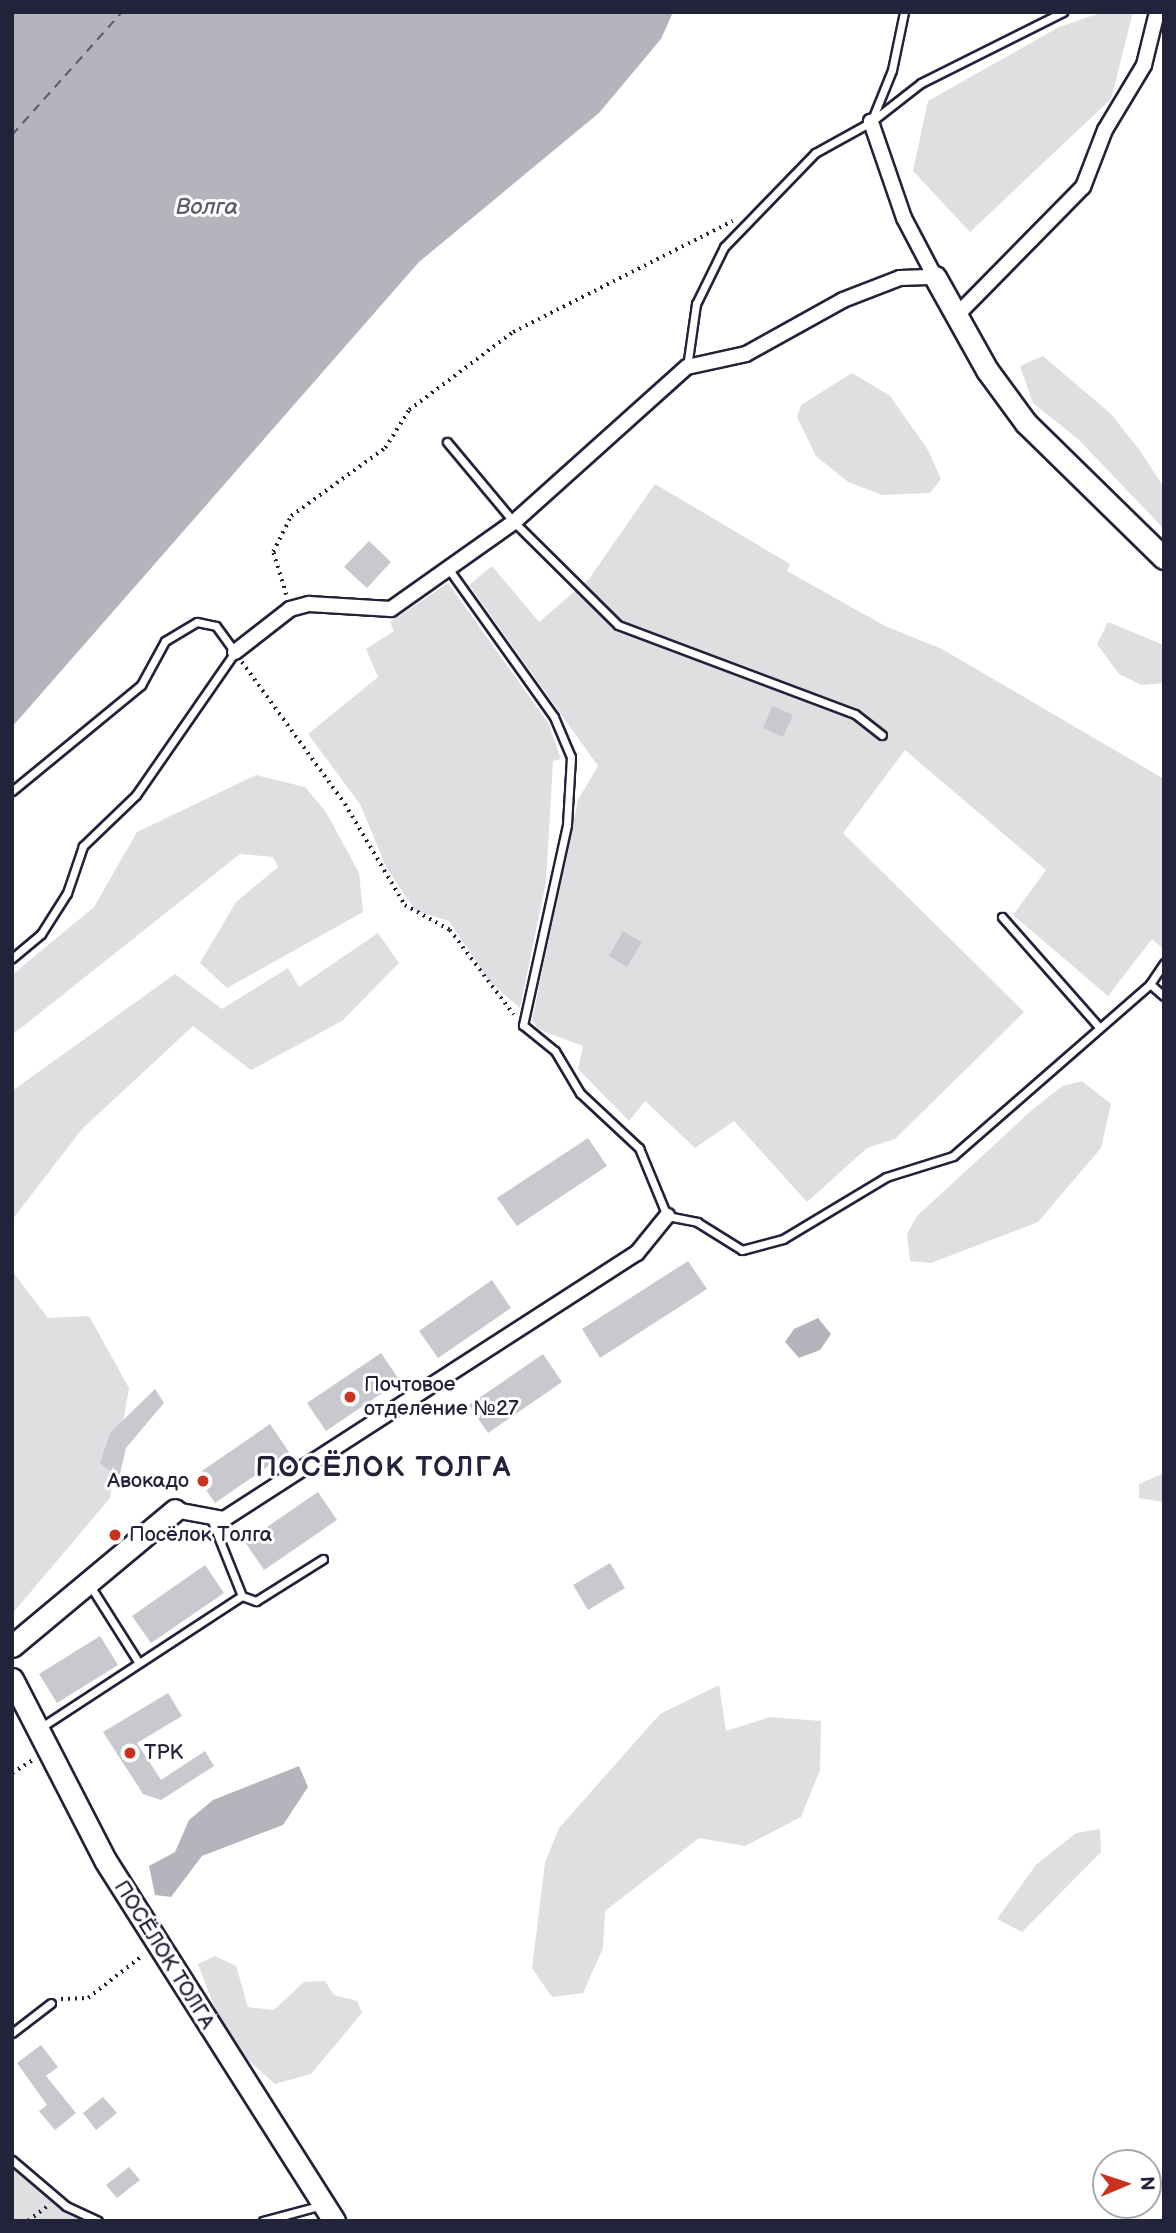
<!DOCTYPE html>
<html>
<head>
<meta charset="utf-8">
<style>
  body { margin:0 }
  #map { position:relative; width:1176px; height:2233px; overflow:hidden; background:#fff; font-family:"Balsamiq Sans",sans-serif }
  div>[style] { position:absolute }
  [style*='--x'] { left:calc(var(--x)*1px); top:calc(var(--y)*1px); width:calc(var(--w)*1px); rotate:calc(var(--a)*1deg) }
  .green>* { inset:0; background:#dfdfe2 }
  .water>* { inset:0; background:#b4b4bc }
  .ferry>* { height:2px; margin-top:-1px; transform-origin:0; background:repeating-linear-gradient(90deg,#5c5c6f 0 9px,transparent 0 16px) }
  .building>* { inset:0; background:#c8c8cf }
  .path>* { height:3.5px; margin-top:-1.75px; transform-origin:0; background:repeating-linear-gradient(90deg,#22223b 0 2px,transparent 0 7px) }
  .roads { filter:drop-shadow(2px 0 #22223b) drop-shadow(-2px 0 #22223b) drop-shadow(0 2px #22223b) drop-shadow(0 -2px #22223b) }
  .lane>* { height:7px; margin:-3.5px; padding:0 3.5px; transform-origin:3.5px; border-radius:3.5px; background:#fff }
  .street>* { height:14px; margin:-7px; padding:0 7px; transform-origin:7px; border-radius:7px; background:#fff }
  .secondary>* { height:21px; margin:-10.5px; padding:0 10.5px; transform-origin:10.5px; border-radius:10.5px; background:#fff }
  .dots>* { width:19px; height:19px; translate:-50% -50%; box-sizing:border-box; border:4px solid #fff; border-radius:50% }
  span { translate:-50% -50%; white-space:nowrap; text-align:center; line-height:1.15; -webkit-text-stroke:6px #fff; paint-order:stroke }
  .poi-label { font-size:21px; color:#22223b }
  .left { translate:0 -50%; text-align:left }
  .right { translate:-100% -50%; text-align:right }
  .street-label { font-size:21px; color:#22223b }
  .water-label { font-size:23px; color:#5c5c6f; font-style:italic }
  .district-label { font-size:28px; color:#22223b; font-weight:700; letter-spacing:2px }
  .frame { position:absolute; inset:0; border:14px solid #22223b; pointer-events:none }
  .north { position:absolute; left:1092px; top:2149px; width:70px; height:70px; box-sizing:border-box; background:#fff; border:2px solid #a7a7b1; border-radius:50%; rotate:88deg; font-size:19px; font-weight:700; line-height:28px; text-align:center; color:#22223b }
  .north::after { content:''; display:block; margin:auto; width:24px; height:32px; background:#c8321e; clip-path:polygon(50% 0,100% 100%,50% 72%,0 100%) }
</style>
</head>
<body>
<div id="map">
  <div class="green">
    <i style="clip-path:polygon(1103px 12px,1133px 12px,1111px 99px,970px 232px,913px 171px,928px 101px,1059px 27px)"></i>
    <i style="clip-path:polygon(1043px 356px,1111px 414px,1141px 452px,1164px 488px,1164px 529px,1078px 439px,1033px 403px,1020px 366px)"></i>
    <i style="clip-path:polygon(852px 373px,890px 396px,928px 450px,941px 479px,930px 493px,882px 495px,848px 482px,816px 456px,797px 417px,801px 405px)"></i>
    <i style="clip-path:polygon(655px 484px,790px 564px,787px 571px,885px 626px,942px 649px,1164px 779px,1164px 950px,1152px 939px,1108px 996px,1013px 915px,1046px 870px,905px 750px,843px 833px,1024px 1012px,895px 1139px,867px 1148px,807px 1202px,734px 1121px,695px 1148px,645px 1101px,629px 1121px,578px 1069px,583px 1046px,538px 1029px,532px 1020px,578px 800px,598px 766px,469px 585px,492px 566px,539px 622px,589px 579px)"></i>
    <i style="clip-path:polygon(448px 583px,549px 724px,561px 759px,553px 761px,546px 882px,520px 1008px,490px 982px,449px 921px,416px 911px,387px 869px,360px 804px,308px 734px,378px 677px,366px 649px,394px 631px,390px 622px)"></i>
    <i style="clip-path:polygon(1108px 622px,1164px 645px,1164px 683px,1141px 685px,1119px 674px,1097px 644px)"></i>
    <i style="clip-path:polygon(256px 775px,305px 787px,326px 812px,359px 873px,363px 912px,227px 988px,200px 963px,236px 902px,278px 867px,273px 857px,240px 854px,12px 1035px,12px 975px,94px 907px,137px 832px)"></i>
    <i style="clip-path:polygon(378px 933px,399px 963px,342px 1021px,251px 1070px,193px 1026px,82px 1129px,12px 1220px,12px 1091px,175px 974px,222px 1009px,288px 968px,299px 987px)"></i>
    <i style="clip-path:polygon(1082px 1081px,1111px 1104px,1101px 1148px,1038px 1222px,931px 1263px,910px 1261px,907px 1234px,917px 1216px,1031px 1111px,1062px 1086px)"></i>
    <i style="clip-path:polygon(12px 1271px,48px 1318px,89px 1316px,129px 1388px,110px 1498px,12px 1614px)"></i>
    <i style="clip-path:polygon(1164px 1473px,1164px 1502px,1139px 1498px,1139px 1484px)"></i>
    <i style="clip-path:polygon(719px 1685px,726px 1731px,770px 1717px,821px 1721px,820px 1770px,801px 1817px,745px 1846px,699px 1838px,605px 1911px,603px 1948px,583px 1993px,552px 1997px,532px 1968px,545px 1863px,559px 1828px,660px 1714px)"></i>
    <i style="clip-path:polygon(1100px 1829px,1101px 1852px,1022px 1932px,997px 1919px,1036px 1865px,1076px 1833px)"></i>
    <i style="clip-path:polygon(215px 1956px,236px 1966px,248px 2007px,274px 2010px,304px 1982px,325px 1981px,334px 1995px,357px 2001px,362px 2013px,311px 2074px,275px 2084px,249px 2061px,216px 2011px,198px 1964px)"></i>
    <i style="clip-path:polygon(12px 2163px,42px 2188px,93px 2221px,12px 2221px)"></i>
  </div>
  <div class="water">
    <i style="clip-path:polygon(12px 12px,673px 12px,661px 39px,599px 113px,419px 262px,12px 727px)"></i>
    <i style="clip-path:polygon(818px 1318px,831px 1334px,820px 1350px,799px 1358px,785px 1342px,794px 1329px)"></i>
    <i style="clip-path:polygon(299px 1766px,308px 1787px,283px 1825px,202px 1856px,171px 1897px,155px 1895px,149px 1866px,175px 1852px,189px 1820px,213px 1800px)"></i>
  </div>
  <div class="ferry">
    <i style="--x:12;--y:135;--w:165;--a:-48.2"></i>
  </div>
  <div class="building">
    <i style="clip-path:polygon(369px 541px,391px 562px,367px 588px,344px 567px)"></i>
    <i style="clip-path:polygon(772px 706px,793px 715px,783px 737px,763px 728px)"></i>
    <i style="clip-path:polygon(623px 931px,642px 942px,627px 967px,609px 956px)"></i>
    <i style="clip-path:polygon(588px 1138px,607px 1166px,517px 1226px,497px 1198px)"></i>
    <i style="clip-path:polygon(688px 1261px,707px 1289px,600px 1358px,582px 1329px)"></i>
    <i style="clip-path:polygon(492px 1280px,511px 1308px,438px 1358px,419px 1331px)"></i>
    <i style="clip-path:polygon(381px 1353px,400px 1381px,326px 1431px,307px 1403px)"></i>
    <i style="clip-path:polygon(543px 1354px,562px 1382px,488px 1433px,469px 1405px)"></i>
    <i style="clip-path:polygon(155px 1389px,164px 1403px,126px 1448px,119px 1478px,100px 1463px,110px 1433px)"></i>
    <i style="clip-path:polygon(270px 1424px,289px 1452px,215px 1503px,196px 1475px)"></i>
    <i style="clip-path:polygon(318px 1492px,337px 1520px,264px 1570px,245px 1542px)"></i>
    <i style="clip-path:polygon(610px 1563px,625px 1588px,588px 1610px,573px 1585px)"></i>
    <i style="clip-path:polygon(205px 1565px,224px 1593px,151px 1643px,132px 1616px)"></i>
    <i style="clip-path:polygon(100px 1636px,118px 1665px,57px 1703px,39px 1674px)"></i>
    <i style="clip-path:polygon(168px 1693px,182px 1716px,137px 1743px,161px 1780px,205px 1751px,214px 1766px,161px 1800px,143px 1794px,103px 1732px)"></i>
    <i style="clip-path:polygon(41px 2045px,58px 2067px,46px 2076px,76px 2113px,55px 2130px,39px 2111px,47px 2105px,17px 2063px)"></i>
    <i style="clip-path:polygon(103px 2097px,117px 2113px,96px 2130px,83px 2113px)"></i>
    <i style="clip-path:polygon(129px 2167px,140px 2180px,117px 2198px,106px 2185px)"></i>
  </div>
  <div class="path">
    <i style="--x:286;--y:595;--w:45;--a:-106.8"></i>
    <i style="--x:273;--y:552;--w:40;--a:-63.4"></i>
    <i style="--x:291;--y:516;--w:116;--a:-35.9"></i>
    <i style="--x:385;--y:448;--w:45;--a:-57.7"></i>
    <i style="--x:409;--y:410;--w:130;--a:-36.9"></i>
    <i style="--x:513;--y:332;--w:246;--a:-26.8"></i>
    <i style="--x:242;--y:662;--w:175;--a:54"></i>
    <i style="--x:345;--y:804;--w:117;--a:59.3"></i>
    <i style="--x:405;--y:905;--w:51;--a:29.1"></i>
    <i style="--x:450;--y:930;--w:106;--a:53"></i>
    <i style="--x:12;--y:1773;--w:26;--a:-32"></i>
    <i style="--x:61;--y:1999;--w:27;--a:-2"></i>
    <i style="--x:88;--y:1998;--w:70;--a:-38"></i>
    <i style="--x:28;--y:2221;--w:28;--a:-38"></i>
  </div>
  <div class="roads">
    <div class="lane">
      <i style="--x:871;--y:122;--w:56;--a:-68"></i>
      <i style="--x:892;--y:70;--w:59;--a:-78.3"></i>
      <i style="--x:687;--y:367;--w:64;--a:-81.9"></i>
      <i style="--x:696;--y:304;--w:64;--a:-63.8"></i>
      <i style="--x:724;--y:247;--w:131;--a:-45.9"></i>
      <i style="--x:815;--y:153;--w:64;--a:-29"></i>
      <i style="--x:871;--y:122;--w:63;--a:-38"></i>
      <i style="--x:921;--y:83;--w:159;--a:-26.6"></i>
      <i style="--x:447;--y:442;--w:104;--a:50.1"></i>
      <i style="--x:514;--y:522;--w:146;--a:44.7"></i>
      <i style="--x:618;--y:625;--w:253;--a:20.6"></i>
      <i style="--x:855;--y:714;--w:34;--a:38"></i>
      <i style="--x:450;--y:571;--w:179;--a:54.5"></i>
      <i style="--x:554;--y:717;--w:43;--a:67"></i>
      <i style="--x:571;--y:757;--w:68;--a:93.4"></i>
      <i style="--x:567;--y:825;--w:205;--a:102.4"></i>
      <i style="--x:523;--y:1025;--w:41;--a:39.1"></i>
      <i style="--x:555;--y:1051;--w:49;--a:59.2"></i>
      <i style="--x:580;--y:1093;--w:81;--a:43"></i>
      <i style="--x:639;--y:1148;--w:74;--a:67.6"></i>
      <i style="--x:667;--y:1216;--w:31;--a:11"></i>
      <i style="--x:697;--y:1222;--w:53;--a:31.9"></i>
      <i style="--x:742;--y:1250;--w:42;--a:-15"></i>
      <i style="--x:783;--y:1239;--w:120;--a:-31"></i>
      <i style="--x:886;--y:1177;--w:70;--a:-17.4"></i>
      <i style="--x:953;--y:1156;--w:262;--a:-41.1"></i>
      <i style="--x:1150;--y:984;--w:25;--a:-56"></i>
      <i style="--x:12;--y:791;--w:167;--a:-39.4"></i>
      <i style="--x:141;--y:685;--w:50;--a:-61.4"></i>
      <i style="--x:165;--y:641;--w:37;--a:-31"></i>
      <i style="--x:197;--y:622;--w:19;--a:12"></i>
      <i style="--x:216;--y:626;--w:32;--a:54"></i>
      <i style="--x:235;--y:652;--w:174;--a:124.7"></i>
      <i style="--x:136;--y:795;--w:74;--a:136.1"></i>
      <i style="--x:83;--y:846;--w:50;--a:108.8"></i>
      <i style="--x:67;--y:893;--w:49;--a:122.4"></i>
      <i style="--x:41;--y:934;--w:38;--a:140"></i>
      <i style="--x:1002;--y:917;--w:145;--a:48.6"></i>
      <i style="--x:1150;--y:984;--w:18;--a:41"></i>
      <i style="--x:212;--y:1521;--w:81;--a:68.2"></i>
      <i style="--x:242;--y:1596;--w:15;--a:20"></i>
      <i style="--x:256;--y:1601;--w:79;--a:-32.1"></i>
      <i style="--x:89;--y:1584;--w:93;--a:57.7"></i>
      <i style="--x:40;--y:1728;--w:241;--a:-33.2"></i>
      <i style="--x:12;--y:2033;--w:49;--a:-37.6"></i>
      <i style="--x:12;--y:2160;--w:71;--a:40.4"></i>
      <i style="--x:66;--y:2206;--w:35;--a:25"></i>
      <i style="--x:263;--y:2221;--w:58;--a:-15"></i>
    </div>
    <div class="street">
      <i style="--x:957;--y:315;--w:180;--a:-45.5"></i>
      <i style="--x:1083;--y:187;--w:61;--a:-68.9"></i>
      <i style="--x:1105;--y:130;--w:76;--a:-59"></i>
      <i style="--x:1144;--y:65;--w:55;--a:-76.2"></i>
      <i style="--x:235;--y:652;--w:70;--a:-38"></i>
      <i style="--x:290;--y:609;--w:20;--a:-15"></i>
      <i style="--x:309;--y:604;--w:82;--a:3.5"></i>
      <i style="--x:391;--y:609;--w:151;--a:-35.3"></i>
      <i style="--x:514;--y:522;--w:232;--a:-41.9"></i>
      <i style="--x:687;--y:367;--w:60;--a:-12.4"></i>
      <i style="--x:746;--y:354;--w:111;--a:-29.1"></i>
      <i style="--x:843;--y:300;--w:61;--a:-21.1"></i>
      <i style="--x:900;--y:278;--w:35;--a:-2"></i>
      <i style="--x:935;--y:277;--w:67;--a:-117.7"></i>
      <i style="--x:904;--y:218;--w:102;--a:-109"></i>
      <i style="--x:175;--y:1510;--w:50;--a:10.4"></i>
      <i style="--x:224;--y:1519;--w:491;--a:-32.8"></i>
      <i style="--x:637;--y:1253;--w:48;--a:-51"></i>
    </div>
    <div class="secondary">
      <i style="--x:935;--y:277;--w:107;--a:60.8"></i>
      <i style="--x:987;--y:370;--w:66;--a:53.7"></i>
      <i style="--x:1026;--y:423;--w:193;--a:44.4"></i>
      <i style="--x:12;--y:1646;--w:212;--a:-39.8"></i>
      <i style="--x:12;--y:1679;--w:203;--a:62.8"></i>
      <i style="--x:105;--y:1860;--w:428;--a:57.6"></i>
    </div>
  </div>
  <div class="dots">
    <i style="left:350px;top:1397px;background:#c8321e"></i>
    <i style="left:203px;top:1481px;background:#c8321e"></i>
    <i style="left:115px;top:1535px;background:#c8321e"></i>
    <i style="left:130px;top:1753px;background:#c8321e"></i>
  </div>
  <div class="poi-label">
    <span class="left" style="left:364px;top:1397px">Почтовое<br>отделение №27</span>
    <span class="right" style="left:189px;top:1481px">Авокадо</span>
    <span class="left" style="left:129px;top:1535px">Посёлок Толга</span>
    <span class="left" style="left:144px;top:1753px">ТРК</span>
  </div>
  <div class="street-label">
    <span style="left:164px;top:1955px;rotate:58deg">ПОСЁЛОК ТОЛГА</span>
  </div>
  <div class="water-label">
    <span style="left:207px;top:207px">Волга</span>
  </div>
  <div class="district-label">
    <span style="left:384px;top:1468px">ПОСЁЛОК ТОЛГА</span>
  </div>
  <div class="frame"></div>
  <div class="north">N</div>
</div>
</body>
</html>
